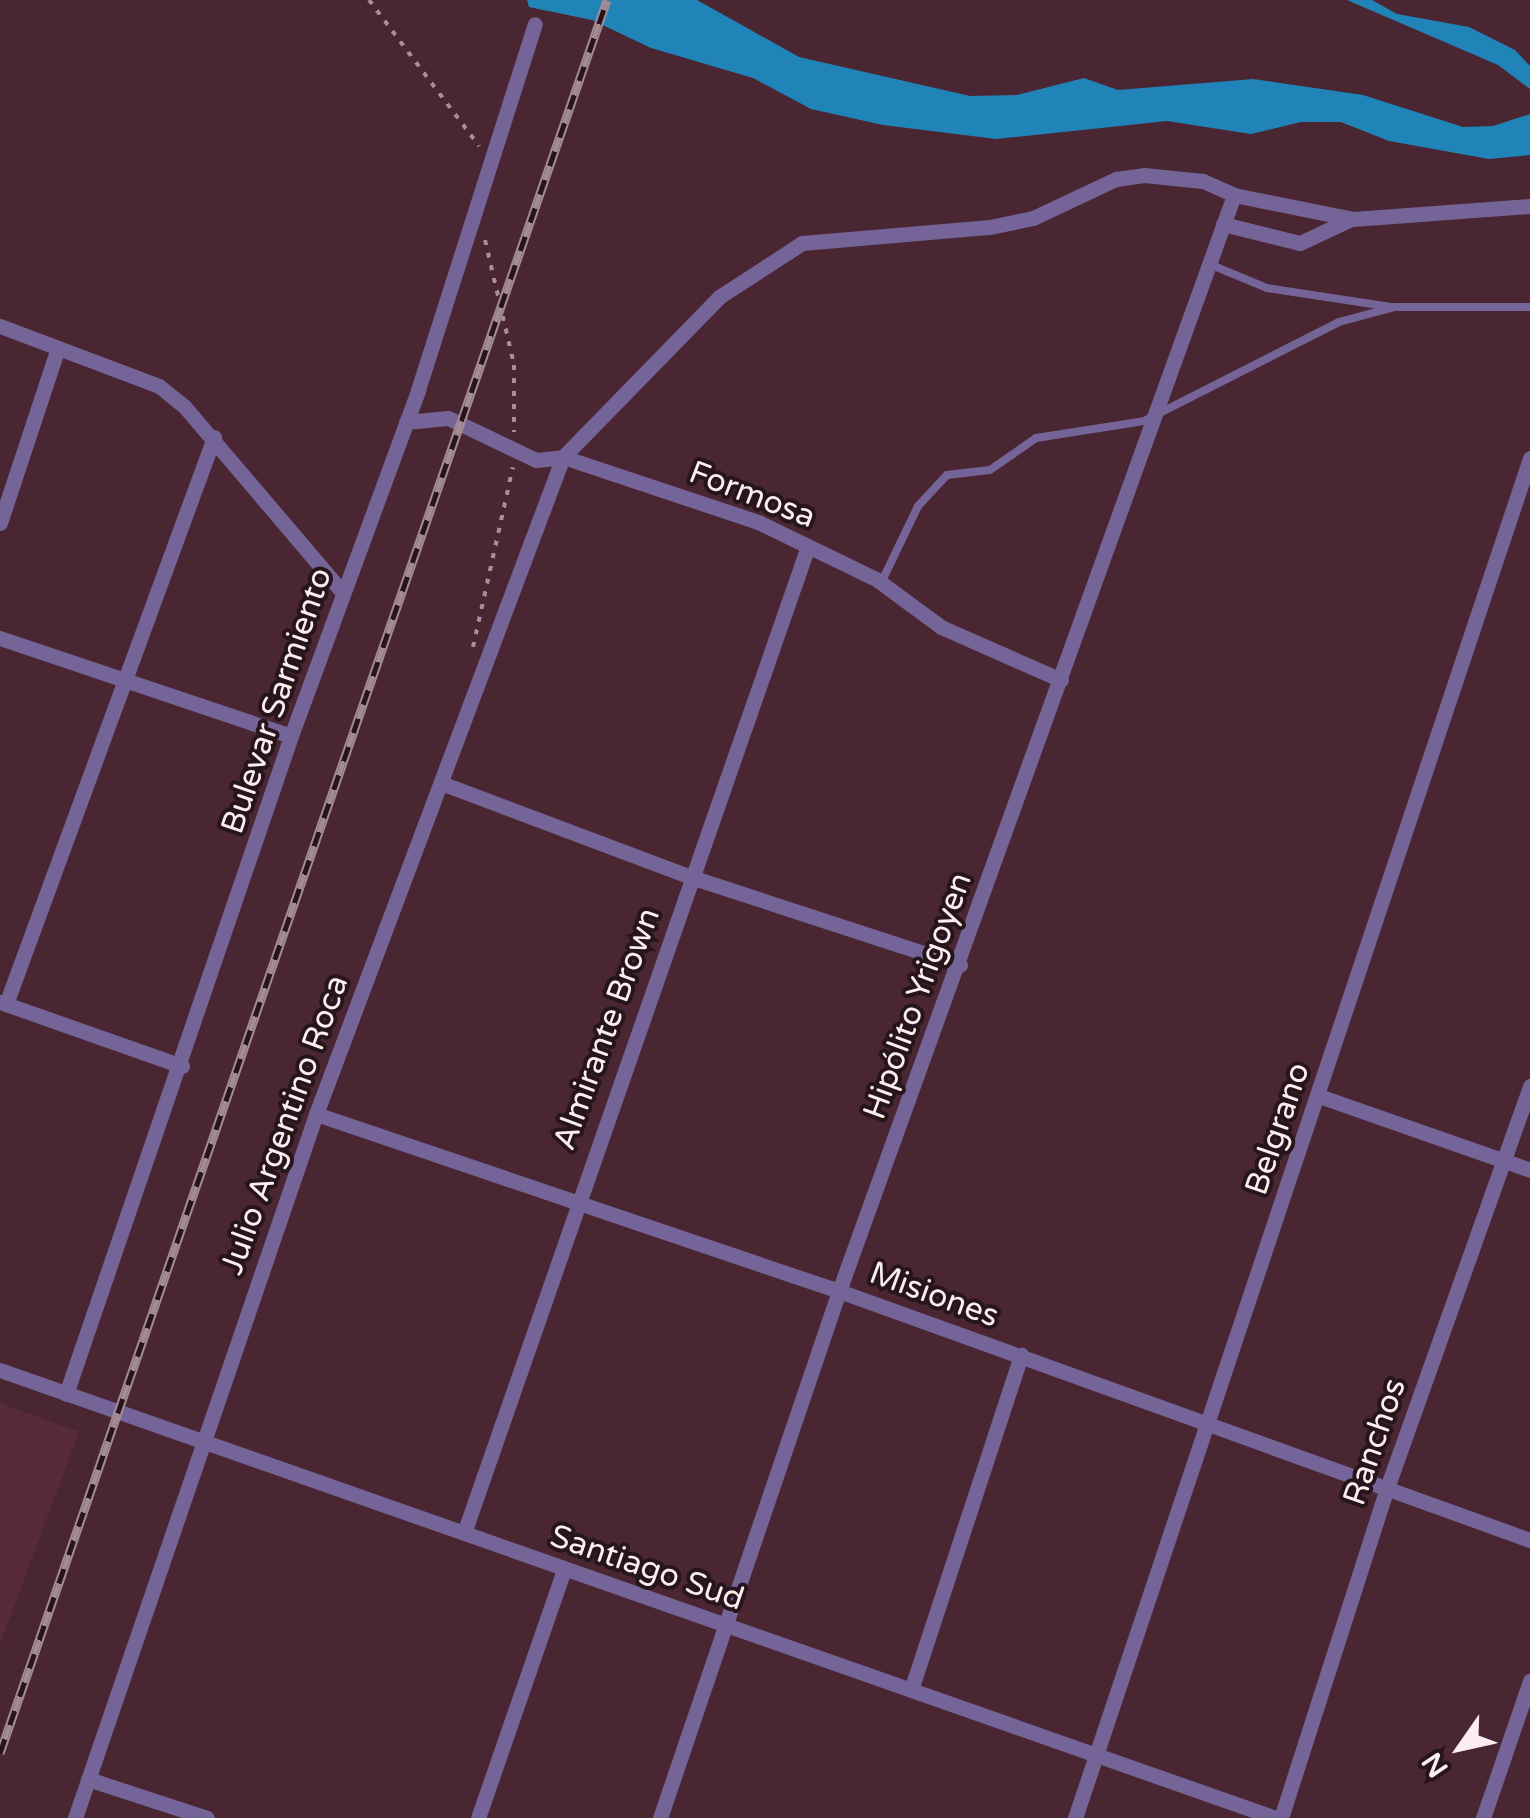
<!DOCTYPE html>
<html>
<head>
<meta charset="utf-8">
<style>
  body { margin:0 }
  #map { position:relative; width:1530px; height:1818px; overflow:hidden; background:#4a2633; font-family:"Varela Round",sans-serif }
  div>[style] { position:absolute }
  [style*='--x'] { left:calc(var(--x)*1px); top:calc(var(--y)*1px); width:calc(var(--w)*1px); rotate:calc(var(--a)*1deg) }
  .built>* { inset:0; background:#572b3b }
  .water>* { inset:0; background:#2184b8 }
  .path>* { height:4px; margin-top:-2px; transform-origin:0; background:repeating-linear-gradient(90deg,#a88f97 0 5px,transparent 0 13px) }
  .lane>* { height:8px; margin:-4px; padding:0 4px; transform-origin:4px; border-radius:4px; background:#746497 }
  .street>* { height:15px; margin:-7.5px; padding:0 7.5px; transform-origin:7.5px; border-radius:7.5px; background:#746497 }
  .rail>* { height:9px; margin-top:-4.5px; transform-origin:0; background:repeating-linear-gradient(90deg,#26151b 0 15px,#a48b93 0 30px); box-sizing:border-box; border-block:2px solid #a48b93 }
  span { translate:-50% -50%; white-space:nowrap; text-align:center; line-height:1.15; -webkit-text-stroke:8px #26151b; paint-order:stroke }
  .street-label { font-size:32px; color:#fcedf1 }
  .north { position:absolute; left:1410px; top:1698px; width:100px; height:100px; -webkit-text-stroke:8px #26151b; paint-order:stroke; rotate:236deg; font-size:28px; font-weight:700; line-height:40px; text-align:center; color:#fcedf1 }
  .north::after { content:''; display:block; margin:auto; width:35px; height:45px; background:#fcedf1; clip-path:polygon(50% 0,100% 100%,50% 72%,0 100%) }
</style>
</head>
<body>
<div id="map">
  <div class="built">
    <i style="clip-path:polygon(0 1403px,79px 1432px,0 1644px)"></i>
  </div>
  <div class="water">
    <i style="clip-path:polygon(527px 0,697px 0,799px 57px,970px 96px,1017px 95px,1084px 78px,1118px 90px,1253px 79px,1363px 95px,1463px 127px,1493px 126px,1530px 114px,1530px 155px,1489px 159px,1389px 141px,1341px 122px,1301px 122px,1251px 134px,1167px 121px,996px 139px,883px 125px,811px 109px,753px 78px,651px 48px,592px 20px,529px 7px)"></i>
    <i style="clip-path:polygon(1347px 0,1372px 0,1397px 14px,1469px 27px,1515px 50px,1530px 66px,1530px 89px,1498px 65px)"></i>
  </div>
  <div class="path">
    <i style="--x:369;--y:0;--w:183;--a:53"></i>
    <i style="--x:485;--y:240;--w:128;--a:76.9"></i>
    <i style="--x:514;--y:365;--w:67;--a:90"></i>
    <i style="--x:473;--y:647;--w:184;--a:-77.5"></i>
  </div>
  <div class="lane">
    <i style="--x:1209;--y:264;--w:63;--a:22.5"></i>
    <i style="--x:1267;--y:288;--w:125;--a:8.7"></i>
    <i style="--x:881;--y:583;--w:85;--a:-64.3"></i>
    <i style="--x:918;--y:506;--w:42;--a:-46.9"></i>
    <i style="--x:947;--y:475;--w:43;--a:-6.6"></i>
    <i style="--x:990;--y:470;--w:56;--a:-34.8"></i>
    <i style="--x:1036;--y:438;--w:109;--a:-8.9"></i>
    <i style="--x:1144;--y:421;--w:219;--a:-26.9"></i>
    <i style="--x:1339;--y:322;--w:58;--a:-15"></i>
    <i style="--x:1395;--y:307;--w:135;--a:0"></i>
  </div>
  <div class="street">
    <i style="--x:1223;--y:224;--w:79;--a:13.9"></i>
    <i style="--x:1300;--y:243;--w:56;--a:-25.2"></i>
    <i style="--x:0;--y:326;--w:170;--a:20.7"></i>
    <i style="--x:159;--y:386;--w:32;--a:39"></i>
    <i style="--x:184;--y:406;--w:245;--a:49.6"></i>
    <i style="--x:406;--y:422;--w:42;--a:-5.4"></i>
    <i style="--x:448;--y:418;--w:98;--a:25.5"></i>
    <i style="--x:536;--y:460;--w:27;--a:-6"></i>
    <i style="--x:563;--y:457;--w:206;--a:18.4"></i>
    <i style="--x:758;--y:522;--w:131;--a:25.8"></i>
    <i style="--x:876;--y:579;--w:81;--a:36.4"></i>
    <i style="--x:941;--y:627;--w:131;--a:23.8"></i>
    <i style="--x:0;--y:523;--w:184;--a:-71.7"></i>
    <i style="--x:0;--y:638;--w:307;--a:18.6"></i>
    <i style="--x:441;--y:783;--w:267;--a:20.6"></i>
    <i style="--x:691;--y:877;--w:283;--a:18.1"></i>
    <i style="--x:0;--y:1002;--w:193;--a:19.4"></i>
    <i style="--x:6;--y:1004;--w:604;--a:-69.85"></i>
    <i style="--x:1319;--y:1096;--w:224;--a:19.3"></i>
    <i style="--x:316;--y:1114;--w:552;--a:18.7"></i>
    <i style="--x:839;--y:1291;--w:734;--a:19.82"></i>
    <i style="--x:0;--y:1370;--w:1352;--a:19.35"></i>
    <i style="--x:66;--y:1394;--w:695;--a:-71.12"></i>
    <i style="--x:291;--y:736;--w:369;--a:-69.8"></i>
    <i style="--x:418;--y:390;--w:384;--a:-72.3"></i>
    <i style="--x:464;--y:1533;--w:1045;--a:-70.78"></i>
    <i style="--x:911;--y:1690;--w:353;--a:-71.8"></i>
    <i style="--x:88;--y:1779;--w:125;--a:18.1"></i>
    <i style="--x:75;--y:1818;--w:744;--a:-71.1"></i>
    <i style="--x:316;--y:1114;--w:702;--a:-69.4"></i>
    <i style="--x:563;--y:457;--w:223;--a:-45.7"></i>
    <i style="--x:719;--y:297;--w:99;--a:-33"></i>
    <i style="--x:802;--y:243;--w:189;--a:-4.9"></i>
    <i style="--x:990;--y:227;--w:44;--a:-11.8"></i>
    <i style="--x:1033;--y:218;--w:92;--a:-25.2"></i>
    <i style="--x:1116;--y:179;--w:28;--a:-8"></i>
    <i style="--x:1144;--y:175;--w:59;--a:5.8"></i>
    <i style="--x:1203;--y:181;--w:34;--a:24"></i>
    <i style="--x:1234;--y:195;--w:121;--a:11.4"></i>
    <i style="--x:1353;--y:219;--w:177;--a:-4.2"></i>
    <i style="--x:478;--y:1818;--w:263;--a:-70.9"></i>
    <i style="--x:660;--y:1818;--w:557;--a:-71.24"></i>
    <i style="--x:839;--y:1291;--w:1165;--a:-70.18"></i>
    <i style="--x:1075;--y:1818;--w:1434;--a:-71.5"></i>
    <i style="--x:1281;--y:1818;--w:347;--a:-72.2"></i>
    <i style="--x:1387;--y:1488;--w:427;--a:-70.4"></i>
    <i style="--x:1483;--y:1818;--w:145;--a:-71.1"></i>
  </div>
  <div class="rail">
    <i style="--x:0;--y:1753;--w:1855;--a:-70.9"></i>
  </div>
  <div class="street-label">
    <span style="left:752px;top:495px;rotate:21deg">Formosa</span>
    <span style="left:277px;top:701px;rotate:-71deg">Bulevar Sarmiento</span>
    <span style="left:918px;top:996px;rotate:-70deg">Hipólito Yrigoyen</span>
    <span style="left:607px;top:1029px;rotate:-70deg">Almirante Brown</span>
    <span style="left:285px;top:1125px;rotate:-70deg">Julio Argentino Roca</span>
    <span style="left:1278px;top:1129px;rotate:-71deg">Belgrano</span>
    <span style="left:934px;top:1295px;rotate:20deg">Misiones</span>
    <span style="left:1375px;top:1442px;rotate:-71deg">Ranchos</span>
    <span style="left:647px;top:1568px;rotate:19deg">Santiago Sud</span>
  </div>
  <div class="north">N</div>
</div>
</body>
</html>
